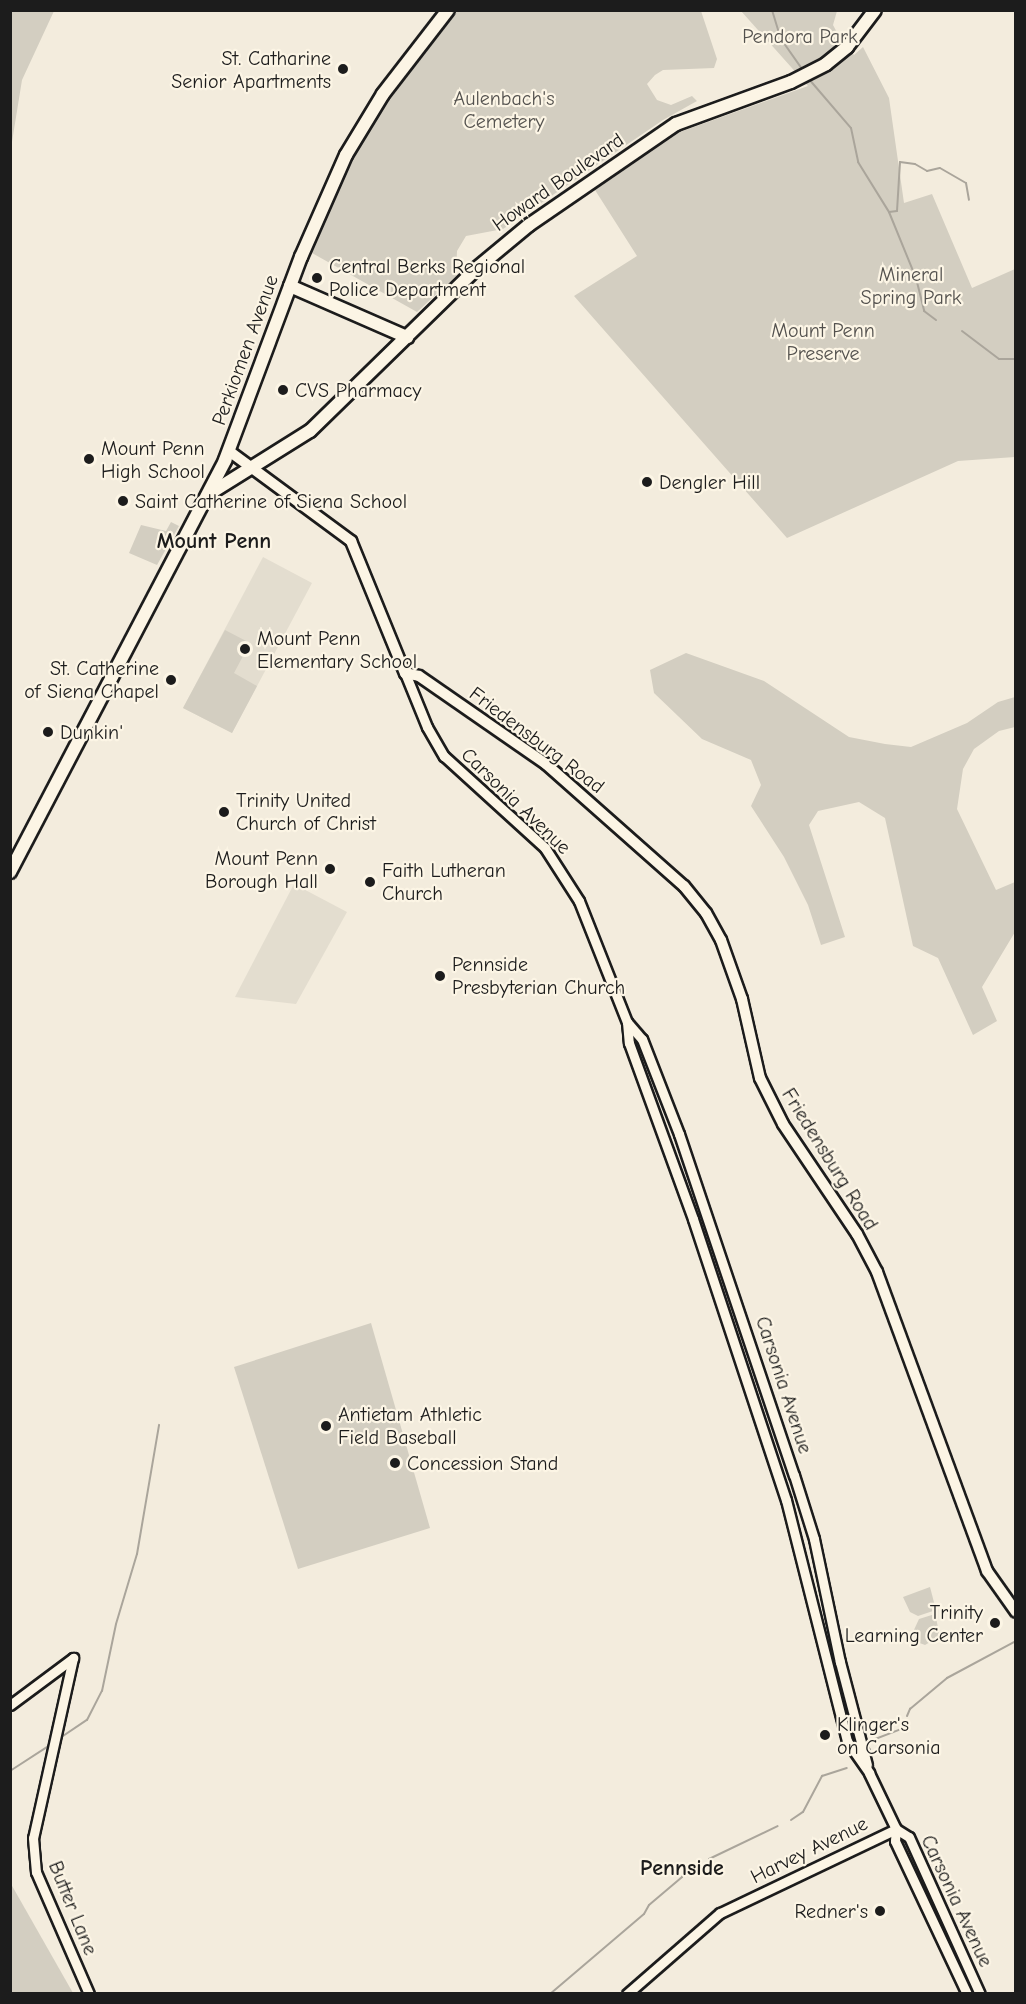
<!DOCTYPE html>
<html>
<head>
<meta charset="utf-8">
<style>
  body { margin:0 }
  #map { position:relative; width:1026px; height:2004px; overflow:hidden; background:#f3ecdd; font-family:"Comic Neue",sans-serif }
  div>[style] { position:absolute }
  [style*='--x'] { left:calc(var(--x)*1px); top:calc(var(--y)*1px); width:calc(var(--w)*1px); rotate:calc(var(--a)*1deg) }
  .built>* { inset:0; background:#e3ddcf }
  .green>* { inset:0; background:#d3cec1 }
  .stream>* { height:2px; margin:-1px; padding:0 1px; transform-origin:1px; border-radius:1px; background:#aaa59b }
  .roads { filter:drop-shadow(2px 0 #1c1c1c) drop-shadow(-2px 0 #1c1c1c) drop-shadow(0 2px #1c1c1c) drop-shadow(0 -2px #1c1c1c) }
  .tertiary>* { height:9px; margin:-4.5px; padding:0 4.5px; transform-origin:4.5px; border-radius:4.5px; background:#fcf5e5 }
  .secondary>* { height:10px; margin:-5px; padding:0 5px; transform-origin:5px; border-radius:5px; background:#fcf5e5 }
  .primary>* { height:12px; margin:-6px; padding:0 6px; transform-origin:6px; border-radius:6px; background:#fcf5e5 }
  .dots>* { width:16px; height:16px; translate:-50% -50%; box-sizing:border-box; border:3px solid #fcf5e5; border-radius:50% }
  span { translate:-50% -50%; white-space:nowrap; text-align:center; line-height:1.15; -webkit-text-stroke:4.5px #fcf5e5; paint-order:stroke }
  .park-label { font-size:20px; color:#53514e }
  .poi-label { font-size:20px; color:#1c1c1c }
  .right { translate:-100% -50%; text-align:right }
  .left { translate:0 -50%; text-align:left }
  .street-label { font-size:20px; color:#1c1c1c }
  .quarter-label { font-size:22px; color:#1c1c1c; font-weight:700 }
  .frame { position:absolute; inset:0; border:12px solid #1c1c1c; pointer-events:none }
</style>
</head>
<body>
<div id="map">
  <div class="built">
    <i style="clip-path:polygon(263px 557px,312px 583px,232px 733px,183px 708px)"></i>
    <i style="clip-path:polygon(294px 884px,347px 912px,296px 1004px,235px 997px)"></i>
  </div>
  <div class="green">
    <i style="clip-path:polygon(10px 11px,54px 11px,22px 80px,11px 148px)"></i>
    <i style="clip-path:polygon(455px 11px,701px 11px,717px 59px,714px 68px,663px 70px,655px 75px,647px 84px,657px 100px,671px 105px,692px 96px,697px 101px,663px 120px,503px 229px,466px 236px,457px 251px,456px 276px,417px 312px,312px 253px,361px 139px)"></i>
    <i style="clip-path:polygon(741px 11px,837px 11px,833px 25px,840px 38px,854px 55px,863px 47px,889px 98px,904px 203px,932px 194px,972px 288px,1015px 269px,1015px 457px,958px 461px,787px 538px,574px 296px,637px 256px,595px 190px,680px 132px,808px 86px)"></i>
    <i style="clip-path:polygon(171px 522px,179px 526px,157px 565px,129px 553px,141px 525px,166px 531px)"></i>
    <i style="clip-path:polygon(225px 630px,250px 643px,234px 673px,257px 686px,232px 733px,183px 708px)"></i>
    <i style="clip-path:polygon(686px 653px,764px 681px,849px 737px,885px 744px,911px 747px,967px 723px,998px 702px,1015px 697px,1015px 727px,999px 731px,974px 749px,963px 769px,957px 809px,996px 890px,1015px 882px,1015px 932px,982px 987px,997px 1021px,973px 1035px,938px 958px,913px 946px,885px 818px,859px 802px,818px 811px,809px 825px,845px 937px,821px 945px,808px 905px,784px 857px,751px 806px,761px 785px,751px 760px,702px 739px,654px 693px,650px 670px)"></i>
    <i style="clip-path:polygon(371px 1323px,430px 1528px,298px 1569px,234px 1367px)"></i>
    <i style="clip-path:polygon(930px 1587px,936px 1610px,918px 1616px,910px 1612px,903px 1597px)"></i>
    <i style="clip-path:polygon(935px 1614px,940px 1636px,925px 1645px,917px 1642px,913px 1632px,919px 1619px)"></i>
    <i style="clip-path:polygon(10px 1884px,11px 1884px,73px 1993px,11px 1993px)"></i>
  </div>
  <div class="stream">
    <i style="--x:772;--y:10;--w:30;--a:73"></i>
    <i style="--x:781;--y:39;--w:39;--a:55"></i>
    <i style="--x:808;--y:78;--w:66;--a:49.3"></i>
    <i style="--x:851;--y:128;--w:35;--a:78"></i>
    <i style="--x:858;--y:162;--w:59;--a:58.2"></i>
    <i style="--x:889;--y:212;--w:71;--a:67.8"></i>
    <i style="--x:916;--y:278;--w:34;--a:76"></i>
    <i style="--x:924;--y:311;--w:15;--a:37"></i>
    <i style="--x:889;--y:212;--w:8;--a:-7"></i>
    <i style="--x:897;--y:211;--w:49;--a:-86.5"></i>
    <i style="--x:900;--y:162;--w:15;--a:8"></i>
    <i style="--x:915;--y:164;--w:14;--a:30"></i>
    <i style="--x:927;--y:171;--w:13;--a:-13"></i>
    <i style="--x:940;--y:168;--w:30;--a:30"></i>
    <i style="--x:966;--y:183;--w:17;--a:80"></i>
    <i style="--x:962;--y:331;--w:46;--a:37.1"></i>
    <i style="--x:999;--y:359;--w:17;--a:0"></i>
    <i style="--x:907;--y:1716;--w:8;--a:-67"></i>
    <i style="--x:910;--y:1709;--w:48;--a:-40"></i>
    <i style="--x:947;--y:1678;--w:78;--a:-28.2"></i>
    <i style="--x:57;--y:1740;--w:36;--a:-34"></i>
    <i style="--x:87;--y:1720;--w:33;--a:-63"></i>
    <i style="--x:102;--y:1691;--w:68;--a:-78.2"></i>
    <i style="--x:116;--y:1624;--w:73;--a:-73.3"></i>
    <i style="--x:137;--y:1554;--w:131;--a:-80.3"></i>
    <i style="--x:870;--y:1741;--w:31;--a:-21"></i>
    <i style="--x:10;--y:1771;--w:48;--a:-33"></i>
    <i style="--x:791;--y:1820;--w:14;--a:-34"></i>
    <i style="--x:803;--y:1812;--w:41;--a:-62.2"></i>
    <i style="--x:822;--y:1776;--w:26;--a:-18"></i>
    <i style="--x:709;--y:1859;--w:76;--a:-25.6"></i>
    <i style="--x:550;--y:1994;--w:123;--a:-40.4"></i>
    <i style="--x:644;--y:1914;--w:10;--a:-61"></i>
    <i style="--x:649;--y:1905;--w:43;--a:-40.3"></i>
    <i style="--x:682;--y:1877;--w:10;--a:-61"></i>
    <i style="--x:687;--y:1868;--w:9;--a:-18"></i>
  </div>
  <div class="roads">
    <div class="tertiary">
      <i style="--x:405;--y:673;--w:58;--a:67.8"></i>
      <i style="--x:427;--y:727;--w:34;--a:60"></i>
      <i style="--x:444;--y:756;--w:137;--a:42.3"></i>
      <i style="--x:545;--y:848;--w:63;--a:57.3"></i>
      <i style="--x:579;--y:901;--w:130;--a:68.4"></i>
      <i style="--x:627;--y:1022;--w:21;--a:85"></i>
      <i style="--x:629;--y:1043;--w:187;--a:70"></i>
      <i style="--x:693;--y:1219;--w:296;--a:71.7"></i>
      <i style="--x:786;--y:1500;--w:249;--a:75.8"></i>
      <i style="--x:847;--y:1741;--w:39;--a:55"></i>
      <i style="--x:869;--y:1773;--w:62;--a:64.3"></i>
      <i style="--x:896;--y:1829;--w:12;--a:95"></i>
      <i style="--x:895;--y:1841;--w:169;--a:64.8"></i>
      <i style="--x:627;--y:1022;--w:23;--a:49"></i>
      <i style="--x:642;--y:1039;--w:102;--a:68.7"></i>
      <i style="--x:679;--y:1134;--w:360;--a:71.4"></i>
      <i style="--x:794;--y:1475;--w:67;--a:72.6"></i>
      <i style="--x:814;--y:1539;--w:126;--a:78.1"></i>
      <i style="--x:840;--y:1662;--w:106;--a:75.3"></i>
      <i style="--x:73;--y:1658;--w:184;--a:102.5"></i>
      <i style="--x:33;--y:1838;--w:34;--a:85"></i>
      <i style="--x:36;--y:1872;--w:133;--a:66.5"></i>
      <i style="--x:10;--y:1705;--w:79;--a:-36.7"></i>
      <i style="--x:896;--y:1829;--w:15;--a:32"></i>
      <i style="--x:909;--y:1837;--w:172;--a:65.7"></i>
      <i style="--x:627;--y:1994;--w:123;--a:-41.1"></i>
      <i style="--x:720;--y:1913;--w:195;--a:-25.5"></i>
    </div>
    <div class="secondary">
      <i style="--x:229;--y:451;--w:152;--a:36.4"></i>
      <i style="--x:351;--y:541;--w:143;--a:67.8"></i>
      <i style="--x:405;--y:673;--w:14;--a:12"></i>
      <i style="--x:419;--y:676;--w:155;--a:34.7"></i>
      <i style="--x:546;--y:764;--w:184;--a:41.5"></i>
      <i style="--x:684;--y:886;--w:35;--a:51"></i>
      <i style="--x:706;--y:913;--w:31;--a:61"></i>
      <i style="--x:721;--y:940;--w:63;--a:70.4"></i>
      <i style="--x:742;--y:999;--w:81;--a:77.2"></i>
      <i style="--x:760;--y:1078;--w:51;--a:63.4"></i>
      <i style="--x:783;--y:1124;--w:133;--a:56.1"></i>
      <i style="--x:857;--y:1234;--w:43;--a:62.2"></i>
      <i style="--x:877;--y:1272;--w:319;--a:69.8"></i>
      <i style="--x:987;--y:1571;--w:50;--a:54.7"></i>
    </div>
    <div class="primary">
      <i style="--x:290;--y:286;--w:128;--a:23.6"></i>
      <i style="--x:209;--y:494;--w:119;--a:-32"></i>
      <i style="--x:310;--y:431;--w:233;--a:-44.3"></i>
      <i style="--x:477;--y:268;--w:67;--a:-39.6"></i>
      <i style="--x:529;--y:225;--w:178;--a:-34.5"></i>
      <i style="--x:676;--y:124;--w:122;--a:-20.1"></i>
      <i style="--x:791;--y:82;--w:39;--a:-27"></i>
      <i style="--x:826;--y:64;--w:27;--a:-39"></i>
      <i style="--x:847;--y:47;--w:46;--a:-52.9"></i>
      <i style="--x:10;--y:872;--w:465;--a:-62.4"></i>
      <i style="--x:225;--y:460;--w:217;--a:-69.5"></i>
      <i style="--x:301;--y:257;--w:111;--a:-66.2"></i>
      <i style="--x:346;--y:155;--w:71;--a:-58.8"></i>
      <i style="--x:383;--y:94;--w:106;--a:-52.3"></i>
    </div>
  </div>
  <div class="dots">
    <i style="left:343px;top:69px;background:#1c1c1c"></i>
    <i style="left:317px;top:278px;background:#1c1c1c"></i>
    <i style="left:283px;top:390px;background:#1c1c1c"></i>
    <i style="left:89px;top:459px;background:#1c1c1c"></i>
    <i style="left:647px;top:482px;background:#1c1c1c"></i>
    <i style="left:123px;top:501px;background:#1c1c1c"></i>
    <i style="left:245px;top:649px;background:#1c1c1c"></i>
    <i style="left:171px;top:680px;background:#1c1c1c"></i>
    <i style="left:48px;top:732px;background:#1c1c1c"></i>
    <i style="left:224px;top:812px;background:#1c1c1c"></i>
    <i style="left:330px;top:869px;background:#1c1c1c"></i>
    <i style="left:370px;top:882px;background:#1c1c1c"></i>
    <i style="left:440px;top:976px;background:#1c1c1c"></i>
    <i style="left:326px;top:1426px;background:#1c1c1c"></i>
    <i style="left:395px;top:1463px;background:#1c1c1c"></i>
    <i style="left:995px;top:1623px;background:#1c1c1c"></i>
    <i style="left:825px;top:1735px;background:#1c1c1c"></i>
    <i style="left:880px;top:1911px;background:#1c1c1c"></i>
  </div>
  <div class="park-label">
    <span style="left:800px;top:36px">Pendora Park</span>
    <span style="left:504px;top:110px">Aulenbach's<br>Cemetery</span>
    <span style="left:911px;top:286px">Mineral<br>Spring Park</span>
    <span style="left:823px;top:342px">Mount Penn<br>Preserve</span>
  </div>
  <div class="poi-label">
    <span class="right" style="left:331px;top:70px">St. Catharine<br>Senior Apartments</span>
    <span class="left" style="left:329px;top:278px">Central Berks Regional<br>Police Department</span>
    <span class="left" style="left:295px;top:390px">CVS Pharmacy</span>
    <span class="left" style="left:101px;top:460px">Mount Penn<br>High School</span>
    <span class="left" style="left:659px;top:482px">Dengler Hill</span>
    <span class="left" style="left:135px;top:501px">Saint Catherine of Siena School</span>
    <span class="left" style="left:257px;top:650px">Mount Penn<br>Elementary School</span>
    <span class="right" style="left:159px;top:680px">St. Catherine<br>of Siena Chapel</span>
    <span class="left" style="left:60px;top:732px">Dunkin'</span>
    <span class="left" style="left:236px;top:812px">Trinity United<br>Church of Christ</span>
    <span class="right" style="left:318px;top:870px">Mount Penn<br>Borough Hall</span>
    <span class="left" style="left:382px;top:882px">Faith Lutheran<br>Church</span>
    <span class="left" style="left:452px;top:976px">Pennside<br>Presbyterian Church</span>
    <span class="left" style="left:338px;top:1426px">Antietam Athletic<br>Field Baseball</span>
    <span class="left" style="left:407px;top:1463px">Concession Stand</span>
    <span class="right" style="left:983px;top:1624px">Trinity<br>Learning Center</span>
    <span class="left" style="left:837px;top:1736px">Klinger's<br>on Carsonia</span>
    <span class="right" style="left:868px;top:1911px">Redner's</span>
  </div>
  <div class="street-label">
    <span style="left:558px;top:182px;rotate:-35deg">Howard Boulevard</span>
    <span style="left:245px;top:350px;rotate:-70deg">Perkiomen Avenue</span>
    <span style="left:537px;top:740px;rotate:37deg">Friedensburg Road</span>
    <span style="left:516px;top:801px;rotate:44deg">Carsonia Avenue</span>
    <span style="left:830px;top:1159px;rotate:58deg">Friedensburg Road</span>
    <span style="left:784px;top:1385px;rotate:72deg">Carsonia Avenue</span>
    <span style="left:809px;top:1850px;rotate:-26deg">Harvey Avenue</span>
    <span style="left:957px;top:1901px;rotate:65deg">Carsonia Avenue</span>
    <span style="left:73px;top:1908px;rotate:68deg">Butter Lane</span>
  </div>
  <div class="quarter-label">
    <span style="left:214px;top:542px">Mount Penn</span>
    <span style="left:682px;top:1869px">Pennside</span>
  </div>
  <div class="frame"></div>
</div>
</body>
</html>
